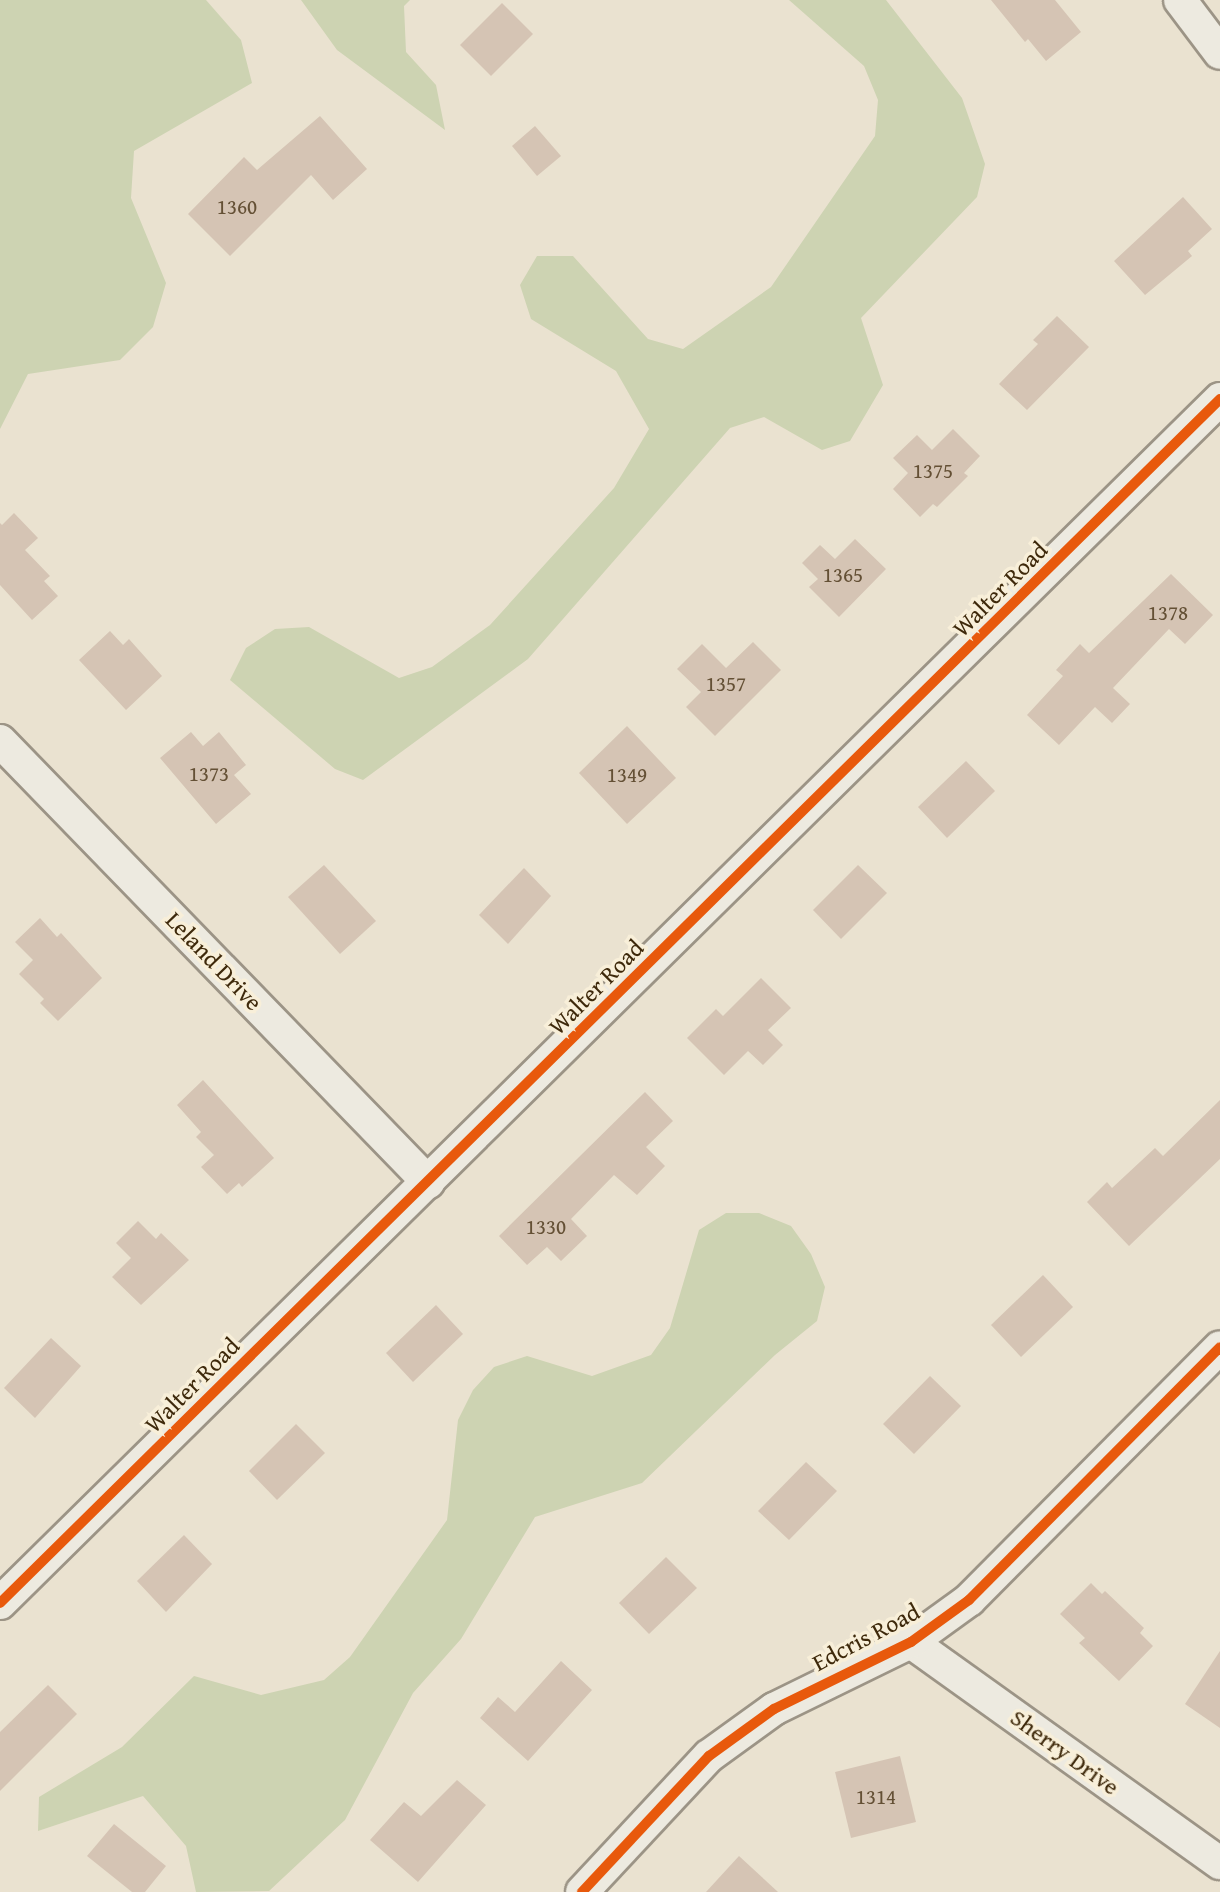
<!DOCTYPE html>
<html>
<head>
<meta charset="utf-8">
<style>
  body { margin:0 }
  #map { position:relative; width:1220px; height:1892px; overflow:hidden; background:#eae2d0; font-family:"Gentium Book Plus",serif }
  div>[style] { position:absolute }
  [style*='--x'] { left:calc(var(--x)*1px); top:calc(var(--y)*1px); width:calc(var(--w)*1px); rotate:calc(var(--a)*1deg) }
  .green>* { inset:0; background:#cdd3b2 }
  .building>* { inset:0; background:#d5c4b4 }
  .roads { filter:drop-shadow(2px 0 #9c9486) drop-shadow(-2px 0 #9c9486) drop-shadow(0 2px #9c9486) drop-shadow(0 -2px #9c9486) }
  .minor>* { height:32px; margin:-16px; padding:0 16px; transform-origin:16px; border-radius:16px; background:#edeae0 }
  .cycleway>* { height:10px; margin:-5px; padding:0 5px; transform-origin:5px; border-radius:5px; background:#e8590c }
  span { translate:-50% -50%; white-space:nowrap; text-align:center; line-height:1.15; -webkit-text-stroke:7px #f8efd9; paint-order:stroke }
  .number-label { font-size:21px; color:#645035 }
  .number-label span { -webkit-text-stroke-width:0 }
  .street-label { font-size:24px; color:#3e290b }
</style>
</head>
<body>
<div id="map">
  <div class="green">
    <i style="clip-path:polygon(0 0,206px 0,241px 40px,252px 83px,134px 151px,131px 198px,166px 283px,153px 327px,120px 360px,28px 374px,0 429px)"></i>
    <i style="clip-path:polygon(301px 0,410px 0,404px 6px,406px 52px,436px 85px,445px 130px,337px 50px)"></i>
    <i style="clip-path:polygon(789px 0,886px 0,962px 98px,985px 164px,977px 197px,861px 318px,883px 385px,850px 441px,822px 450px,764px 417px,730px 428px,528px 659px,363px 780px,335px 769px,230px 680px,246px 648px,275px 629px,309px 627px,399px 678px,432px 667px,490px 625px,614px 488px,649px 429px,616px 371px,531px 319px,520px 285px,537px 256px,573px 256px,648px 339px,683px 349px,771px 287px,875px 136px,878px 100px,864px 66px)"></i>
    <i style="clip-path:polygon(726px 1213px,759px 1213px,791px 1226px,811px 1254px,825px 1287px,817px 1321px,775px 1355px,642px 1483px,535px 1517px,461px 1639px,413px 1693px,345px 1820px,269px 1891px,196px 1892px,186px 1846px,143px 1796px,38px 1831px,39px 1797px,122px 1747px,194px 1676px,261px 1695px,324px 1680px,350px 1657px,447px 1520px,458px 1420px,473px 1390px,494px 1367px,527px 1356px,592px 1376px,651px 1355px,670px 1328px,699px 1230px)"></i>
  </div>
  <div class="building">
    <i style="clip-path:polygon(991px 0,1055px 0,1081px 32px,1046px 61px,1028px 39px,1025px 42px)"></i>
    <i style="clip-path:polygon(502px 3px,533px 34px,491px 76px,460px 45px)"></i>
    <i style="clip-path:polygon(320px 116px,367px 169px,333px 200px,311px 175px,230px 256px,188px 214px,244px 157px,257px 170px)"></i>
    <i style="clip-path:polygon(535px 126px,561px 156px,537px 176px,512px 146px)"></i>
    <i style="clip-path:polygon(1183px 197px,1212px 229px,1188px 251px,1192px 256px,1145px 295px,1114px 261px)"></i>
    <i style="clip-path:polygon(1057px 316px,1089px 347px,1027px 410px,999px 384px,1038px 344px,1033px 340px)"></i>
    <i style="clip-path:polygon(953px 429px,980px 456px,964px 473px,968px 476px,937px 507px,933px 504px,920px 517px,893px 489px,908px 473px,893px 458px,917px 435px,932px 450px)"></i>
    <i style="clip-path:polygon(14px 513px,38px 538px,25px 550px,50px 576px,44px 581px,58px 596px,32px 620px,0 585px,0 523px,2px 525px)"></i>
    <i style="clip-path:polygon(855px 539px,886px 569px,839px 617px,809px 587px,818px 579px,802px 563px,820px 545px,835px 559px)"></i>
    <i style="clip-path:polygon(1171px 574px,1213px 615px,1185px 644px,1169px 629px,1113px 688px,1130px 704px,1112px 723px,1095px 707px,1059px 745px,1027px 715px,1063px 676px,1056px 670px,1080px 644px,1089px 653px)"></i>
    <i style="clip-path:polygon(110px 631px,123px 645px,129px 639px,162px 676px,126px 710px,79px 660px)"></i>
    <i style="clip-path:polygon(753px 642px,781px 670px,715px 736px,686px 707px,701px 692px,677px 669px,702px 644px,726px 668px)"></i>
    <i style="clip-path:polygon(627px 726px,676px 778px,627px 824px,579px 773px)"></i>
    <i style="clip-path:polygon(191px 732px,203px 746px,219px 732px,246px 765px,234px 775px,251px 794px,216px 824px,160px 758px)"></i>
    <i style="clip-path:polygon(966px 761px,995px 791px,947px 838px,918px 807px)"></i>
    <i style="clip-path:polygon(324px 865px,376px 921px,340px 954px,288px 897px)"></i>
    <i style="clip-path:polygon(858px 865px,887px 893px,841px 939px,813px 910px)"></i>
    <i style="clip-path:polygon(524px 868px,551px 896px,508px 944px,479px 915px)"></i>
    <i style="clip-path:polygon(40px 918px,57px 937px,61px 933px,102px 978px,58px 1021px,40px 1003px,44px 999px,19px 974px,33px 960px,15px 942px)"></i>
    <i style="clip-path:polygon(761px 978px,791px 1008px,768px 1030px,783px 1045px,763px 1065px,748px 1051px,724px 1075px,687px 1038px,716px 1009px,723px 1016px)"></i>
    <i style="clip-path:polygon(203px 1080px,274px 1158px,242px 1187px,239px 1183px,227px 1194px,201px 1167px,214px 1155px,196px 1137px,201px 1132px,177px 1105px)"></i>
    <i style="clip-path:polygon(645px 1092px,673px 1121px,646px 1147px,665px 1166px,637px 1195px,614px 1175px,571px 1219px,587px 1236px,561px 1261px,547px 1247px,527px 1265px,499px 1236px)"></i>
    <i style="clip-path:polygon(1220px 1100px,1220px 1159px,1129px 1246px,1087px 1202px,1107px 1182px,1112px 1188px,1155px 1148px,1163px 1156px)"></i>
    <i style="clip-path:polygon(138px 1221px,156px 1239px,161px 1233px,189px 1260px,141px 1305px,112px 1277px,131px 1258px,116px 1243px)"></i>
    <i style="clip-path:polygon(1043px 1275px,1073px 1307px,1021px 1357px,991px 1325px)"></i>
    <i style="clip-path:polygon(436px 1305px,463px 1334px,413px 1382px,386px 1353px)"></i>
    <i style="clip-path:polygon(51px 1338px,81px 1366px,35px 1418px,4px 1388px)"></i>
    <i style="clip-path:polygon(930px 1376px,961px 1406px,914px 1454px,883px 1424px)"></i>
    <i style="clip-path:polygon(296px 1424px,325px 1453px,277px 1500px,249px 1471px)"></i>
    <i style="clip-path:polygon(806px 1462px,837px 1491px,789px 1540px,758px 1511px)"></i>
    <i style="clip-path:polygon(184px 1535px,212px 1564px,166px 1612px,137px 1581px)"></i>
    <i style="clip-path:polygon(666px 1557px,697px 1588px,649px 1634px,619px 1603px)"></i>
    <i style="clip-path:polygon(1091px 1583px,1102px 1594px,1105px 1591px,1144px 1628px,1140px 1633px,1153px 1646px,1119px 1681px,1079px 1643px,1085px 1638px,1060px 1614px)"></i>
    <i style="clip-path:polygon(1220px 1651px,1220px 1728px,1185px 1704px)"></i>
    <i style="clip-path:polygon(561px 1661px,592px 1690px,528px 1761px,480px 1718px,498px 1697px,515px 1712px)"></i>
    <i style="clip-path:polygon(48px 1685px,77px 1714px,0 1791px,0 1732px)"></i>
    <i style="clip-path:polygon(900px 1756px,916px 1822px,851px 1838px,835px 1772px)"></i>
    <i style="clip-path:polygon(457px 1780px,486px 1805px,418px 1882px,370px 1840px,404px 1802px,421px 1816px)"></i>
    <i style="clip-path:polygon(114px 1824px,166px 1866px,145px 1892px,132px 1892px,87px 1856px)"></i>
    <i style="clip-path:polygon(739px 1856px,778px 1892px,706px 1892px)"></i>
  </div>
  <div class="roads">
    <div class="minor">
      <i style="--x:1180;--y:0;--w:66;--a:53"></i>
      <i style="--x:0;--y:741;--w:615;--a:45.86"></i>
      <i style="--x:0;--y:1603;--w:1714;--a:-44.62"></i>
      <i style="--x:911;--y:1642;--w:380;--a:35.6"></i>
      <i style="--x:582;--y:1892;--w:186;--a:-47"></i>
      <i style="--x:709;--y:1756;--w:80;--a:-35.9"></i>
      <i style="--x:774;--y:1709;--w:153;--a:-26.1"></i>
      <i style="--x:911;--y:1642;--w:72;--a:-35.9"></i>
      <i style="--x:969;--y:1600;--w:356;--a:-45.2"></i>
    </div>
  </div>
  <div class="cycleway">
    <i style="--x:0;--y:1603;--w:1714;--a:-44.62"></i>
    <i style="--x:582;--y:1892;--w:186;--a:-47"></i>
    <i style="--x:709;--y:1756;--w:80;--a:-35.9"></i>
    <i style="--x:774;--y:1709;--w:153;--a:-26.1"></i>
    <i style="--x:911;--y:1642;--w:72;--a:-35.9"></i>
    <i style="--x:969;--y:1600;--w:356;--a:-45.2"></i>
  </div>
  <div class="number-label">
    <span style="left:237px;top:207px">1360</span>
    <span style="left:933px;top:471px">1375</span>
    <span style="left:843px;top:575px">1365</span>
    <span style="left:1168px;top:613px">1378</span>
    <span style="left:726px;top:684px">1357</span>
    <span style="left:209px;top:774px">1373</span>
    <span style="left:627px;top:775px">1349</span>
    <span style="left:546px;top:1227px">1330</span>
    <span style="left:876px;top:1797px">1314</span>
  </div>
  <div class="street-label">
    <span style="left:1000px;top:589px;rotate:-45deg">Walter Road</span>
    <span style="left:214px;top:961px;rotate:46deg">Leland Drive</span>
    <span style="left:596px;top:987px;rotate:-45deg">Walter Road</span>
    <span style="left:192px;top:1385px;rotate:-45deg">Walter Road</span>
    <span style="left:866px;top:1637px;rotate:-28deg">Edcris Road</span>
    <span style="left:1065px;top:1752px;rotate:36deg">Sherry Drive</span>
  </div>
</div>
</body>
</html>
